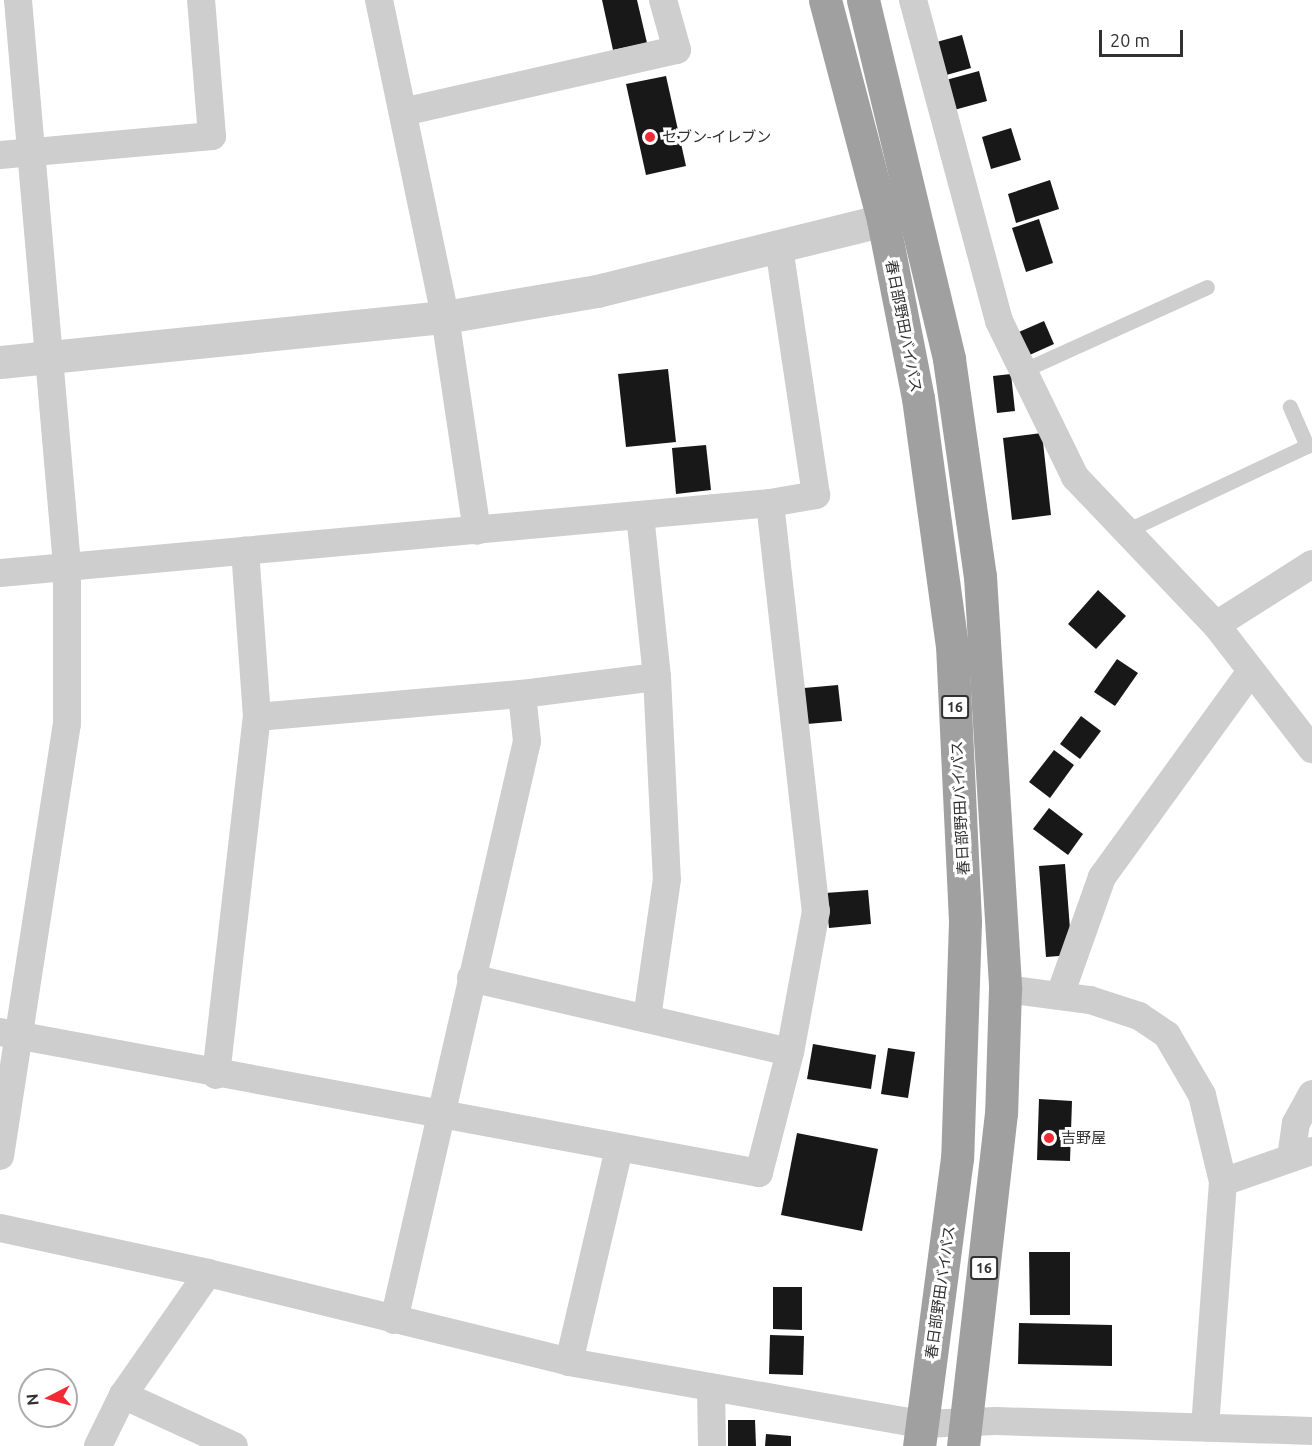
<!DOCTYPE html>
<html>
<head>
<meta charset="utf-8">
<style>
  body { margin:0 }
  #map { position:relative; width:1312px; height:1446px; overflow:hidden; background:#fff; font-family:Ubuntu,"Noto Sans JP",sans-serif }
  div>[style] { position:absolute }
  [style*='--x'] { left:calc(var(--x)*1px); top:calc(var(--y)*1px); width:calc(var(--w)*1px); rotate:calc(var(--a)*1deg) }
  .building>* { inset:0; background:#181818 }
  .service>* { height:15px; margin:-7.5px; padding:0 7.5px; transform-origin:7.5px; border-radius:7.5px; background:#cecece }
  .minor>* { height:28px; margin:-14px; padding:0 14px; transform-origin:14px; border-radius:14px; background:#cecece }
  .tertiary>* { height:33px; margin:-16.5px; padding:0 16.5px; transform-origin:16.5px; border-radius:16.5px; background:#cecece }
  .trunk>* { height:33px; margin:-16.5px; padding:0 16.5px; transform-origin:16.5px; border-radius:16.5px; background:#a0a0a0 }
  .dots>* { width:16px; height:16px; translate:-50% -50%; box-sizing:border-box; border:3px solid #fff; border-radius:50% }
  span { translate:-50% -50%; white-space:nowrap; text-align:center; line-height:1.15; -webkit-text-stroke:6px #fff; paint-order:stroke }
  .shield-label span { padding:2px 4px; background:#fff; border:2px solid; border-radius:4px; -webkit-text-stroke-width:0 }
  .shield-label { font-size:14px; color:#313131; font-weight:700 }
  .poi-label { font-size:15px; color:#313131 }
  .left { translate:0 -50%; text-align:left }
  .street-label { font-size:15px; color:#313131 }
  .north { position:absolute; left:18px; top:1368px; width:60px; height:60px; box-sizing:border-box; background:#fff; border:2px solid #adadad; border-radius:50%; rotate:264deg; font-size:16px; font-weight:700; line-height:24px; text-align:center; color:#313131 }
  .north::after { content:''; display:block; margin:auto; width:21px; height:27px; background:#f12a33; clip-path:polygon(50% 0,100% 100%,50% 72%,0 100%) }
  .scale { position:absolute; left:1099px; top:30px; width:84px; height:27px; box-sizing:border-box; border:3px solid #313131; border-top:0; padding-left:8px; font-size:18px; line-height:21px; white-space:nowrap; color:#313131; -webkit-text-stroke:4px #fff; paint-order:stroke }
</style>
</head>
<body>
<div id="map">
  <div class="building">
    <i style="clip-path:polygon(602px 0,637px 0,647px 43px,613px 50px)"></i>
    <i style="clip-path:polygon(962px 35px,971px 68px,943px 76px,933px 43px)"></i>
    <i style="clip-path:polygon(979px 71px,987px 101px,954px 110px,946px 80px)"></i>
    <i style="clip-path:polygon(666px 76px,686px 166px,646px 175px,626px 84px)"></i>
    <i style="clip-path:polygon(1011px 128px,1021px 160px,991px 169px,982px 137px)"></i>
    <i style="clip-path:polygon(1050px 180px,1059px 209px,1016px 223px,1008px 194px)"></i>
    <i style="clip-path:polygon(1039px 219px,1053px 263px,1026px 272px,1012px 228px)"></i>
    <i style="clip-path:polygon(1044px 321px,1054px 344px,1023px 358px,1012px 335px)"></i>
    <i style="clip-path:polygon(668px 369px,676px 442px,626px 447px,618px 374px)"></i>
    <i style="clip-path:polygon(1011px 374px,1015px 411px,997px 413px,993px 376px)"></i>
    <i style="clip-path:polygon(1042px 433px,1051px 515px,1012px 520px,1003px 438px)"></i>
    <i style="clip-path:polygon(706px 445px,711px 490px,676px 494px,672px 448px)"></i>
    <i style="clip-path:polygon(1098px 590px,1126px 616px,1096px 649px,1068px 624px)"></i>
    <i style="clip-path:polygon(1117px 659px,1138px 673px,1115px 706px,1094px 692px)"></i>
    <i style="clip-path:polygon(838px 685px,842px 721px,807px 724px,804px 688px)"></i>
    <i style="clip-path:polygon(1081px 716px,1101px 731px,1080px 759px,1060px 744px)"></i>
    <i style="clip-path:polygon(1054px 750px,1074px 765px,1050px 798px,1029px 782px)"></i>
    <i style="clip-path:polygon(1049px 808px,1083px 834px,1068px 855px,1033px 829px)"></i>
    <i style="clip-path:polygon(1065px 864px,1072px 955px,1046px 957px,1039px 866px)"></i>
    <i style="clip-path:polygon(868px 890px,871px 924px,829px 928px,825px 893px)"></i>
    <i style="clip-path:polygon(813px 1044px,876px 1055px,871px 1089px,807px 1079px)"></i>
    <i style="clip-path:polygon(888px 1048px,915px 1052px,908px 1098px,881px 1094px)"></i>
    <i style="clip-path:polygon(1039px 1099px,1072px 1101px,1070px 1161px,1037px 1160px)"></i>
    <i style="clip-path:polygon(797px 1133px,878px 1149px,862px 1231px,781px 1215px)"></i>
    <i style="clip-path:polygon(1029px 1252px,1070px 1252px,1070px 1315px,1030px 1315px)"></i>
    <i style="clip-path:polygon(773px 1287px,802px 1287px,802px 1330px,773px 1329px)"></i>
    <i style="clip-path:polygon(1019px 1323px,1112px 1325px,1112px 1366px,1018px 1364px)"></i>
    <i style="clip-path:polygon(770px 1335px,804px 1336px,803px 1375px,769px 1374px)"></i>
    <i style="clip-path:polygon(728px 1420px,755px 1420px,756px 1446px,728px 1446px)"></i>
    <i style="clip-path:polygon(766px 1434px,791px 1436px,791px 1446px,765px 1446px)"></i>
  </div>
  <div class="service">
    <i style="--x:1022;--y:371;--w:203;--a:-24.4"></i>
    <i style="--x:1126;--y:531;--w:200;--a:-25.2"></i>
    <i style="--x:1307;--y:446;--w:43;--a:-113.6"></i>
  </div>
  <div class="minor">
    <i style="--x:379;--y:0;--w:324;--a:78.2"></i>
    <i style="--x:445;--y:317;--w:216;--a:81.5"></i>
    <i style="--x:913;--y:0;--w:332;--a:75"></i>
    <i style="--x:999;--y:321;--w:174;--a:64"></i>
    <i style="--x:1075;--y:477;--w:204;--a:46.4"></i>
    <i style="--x:1216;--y:625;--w:157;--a:52.3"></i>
    <i style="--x:403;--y:112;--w:281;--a:-12.8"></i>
    <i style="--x:677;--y:50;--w:52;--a:-105.6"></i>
    <i style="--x:0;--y:155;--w:213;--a:-5.1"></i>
    <i style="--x:212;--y:136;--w:136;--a:-94.6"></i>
    <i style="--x:770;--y:503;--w:47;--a:-9.9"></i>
    <i style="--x:816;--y:495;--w:252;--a:-98.5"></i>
    <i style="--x:640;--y:515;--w:163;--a:84"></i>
    <i style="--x:657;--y:677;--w:202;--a:87.2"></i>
    <i style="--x:667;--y:879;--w:139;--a:98.2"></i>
    <i style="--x:0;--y:573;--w:773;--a:-5.19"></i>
    <i style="--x:770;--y:503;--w:411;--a:83.6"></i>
    <i style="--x:816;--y:911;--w:143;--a:100.4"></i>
    <i style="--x:790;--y:1052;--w:125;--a:104.4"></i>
    <i style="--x:759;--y:1173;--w:772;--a:-169.48"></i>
    <i style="--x:1216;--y:625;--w:114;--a:-32.4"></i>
    <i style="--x:257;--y:717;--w:266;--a:-5"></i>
    <i style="--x:522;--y:694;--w:136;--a:-7.2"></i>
    <i style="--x:471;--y:978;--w:327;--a:13.1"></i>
    <i style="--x:1005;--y:989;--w:86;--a:7.4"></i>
    <i style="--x:1090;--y:1000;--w:52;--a:18.1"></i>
    <i style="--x:1139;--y:1016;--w:34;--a:34"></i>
    <i style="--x:1167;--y:1035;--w:69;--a:59.7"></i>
    <i style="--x:1202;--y:1095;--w:89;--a:76.4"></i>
    <i style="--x:1223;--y:1182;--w:246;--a:94.2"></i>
    <i style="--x:1060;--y:995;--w:125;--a:-70.4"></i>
    <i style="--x:1102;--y:877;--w:254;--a:-54.1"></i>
    <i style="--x:216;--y:1075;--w:360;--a:-83.5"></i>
    <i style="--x:257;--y:717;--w:167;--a:-94.1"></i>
    <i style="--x:0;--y:1156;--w:437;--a:-81.2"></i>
    <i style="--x:67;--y:724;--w:159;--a:-90"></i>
    <i style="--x:67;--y:565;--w:567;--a:-94.96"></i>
    <i style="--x:1291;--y:1158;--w:35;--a:-82"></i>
    <i style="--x:1296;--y:1123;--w:33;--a:-61"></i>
    <i style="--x:1223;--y:1182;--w:94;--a:-19.2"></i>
    <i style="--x:0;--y:1228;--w:213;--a:12.2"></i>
    <i style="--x:208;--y:1273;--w:372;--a:13.8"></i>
    <i style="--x:569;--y:1362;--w:358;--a:10"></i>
    <i style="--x:922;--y:1424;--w:74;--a:-2.3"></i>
    <i style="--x:996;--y:1421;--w:316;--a:1.8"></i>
    <i style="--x:394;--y:1320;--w:594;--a:-77.06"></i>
    <i style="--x:527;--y:741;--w:47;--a:-96.1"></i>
    <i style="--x:569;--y:1362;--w:220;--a:-76.8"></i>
    <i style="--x:711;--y:1389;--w:57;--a:89"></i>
    <i style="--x:123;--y:1395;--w:122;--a:24.7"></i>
    <i style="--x:98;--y:1446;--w:57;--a:-63.9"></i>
    <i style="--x:123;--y:1395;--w:149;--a:-55.1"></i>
  </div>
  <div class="tertiary">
    <i style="--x:0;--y:362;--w:447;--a:-5.8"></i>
    <i style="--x:445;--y:317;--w:154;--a:-9.7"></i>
    <i style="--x:597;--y:291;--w:295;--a:-13.9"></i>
  </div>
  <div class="trunk">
    <i style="--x:825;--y:0;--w:228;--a:75.2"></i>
    <i style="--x:883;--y:220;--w:181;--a:78.9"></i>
    <i style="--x:918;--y:398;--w:249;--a:82.2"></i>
    <i style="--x:952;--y:645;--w:277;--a:87.3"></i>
    <i style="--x:965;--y:922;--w:236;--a:91.9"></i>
    <i style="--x:957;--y:1158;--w:290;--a:97.5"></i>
    <i style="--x:863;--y:0;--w:369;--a:76.5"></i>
    <i style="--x:949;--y:359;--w:219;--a:81.9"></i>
    <i style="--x:980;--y:576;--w:414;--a:86.5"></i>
    <i style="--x:1005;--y:989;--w:124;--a:91.8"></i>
    <i style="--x:1001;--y:1113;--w:335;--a:96.5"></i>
  </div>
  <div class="dots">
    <i style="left:650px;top:137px;background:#f12a33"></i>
    <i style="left:1049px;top:1138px;background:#f12a33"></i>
  </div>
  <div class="shield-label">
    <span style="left:955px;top:707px">16</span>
    <span style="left:984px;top:1268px">16</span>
  </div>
  <div class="poi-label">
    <span class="left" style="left:662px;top:137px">セブン-イレブン</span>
    <span class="left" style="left:1061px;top:1138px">吉野屋</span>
  </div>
  <div class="street-label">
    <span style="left:904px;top:326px;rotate:79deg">春日部野田バイパス</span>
    <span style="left:960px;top:808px;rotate:-93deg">春日部野田バイパス</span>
    <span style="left:940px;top:1292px;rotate:-82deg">春日部野田バイパス</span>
  </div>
  <div class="north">N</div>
  <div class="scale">20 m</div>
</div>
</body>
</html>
